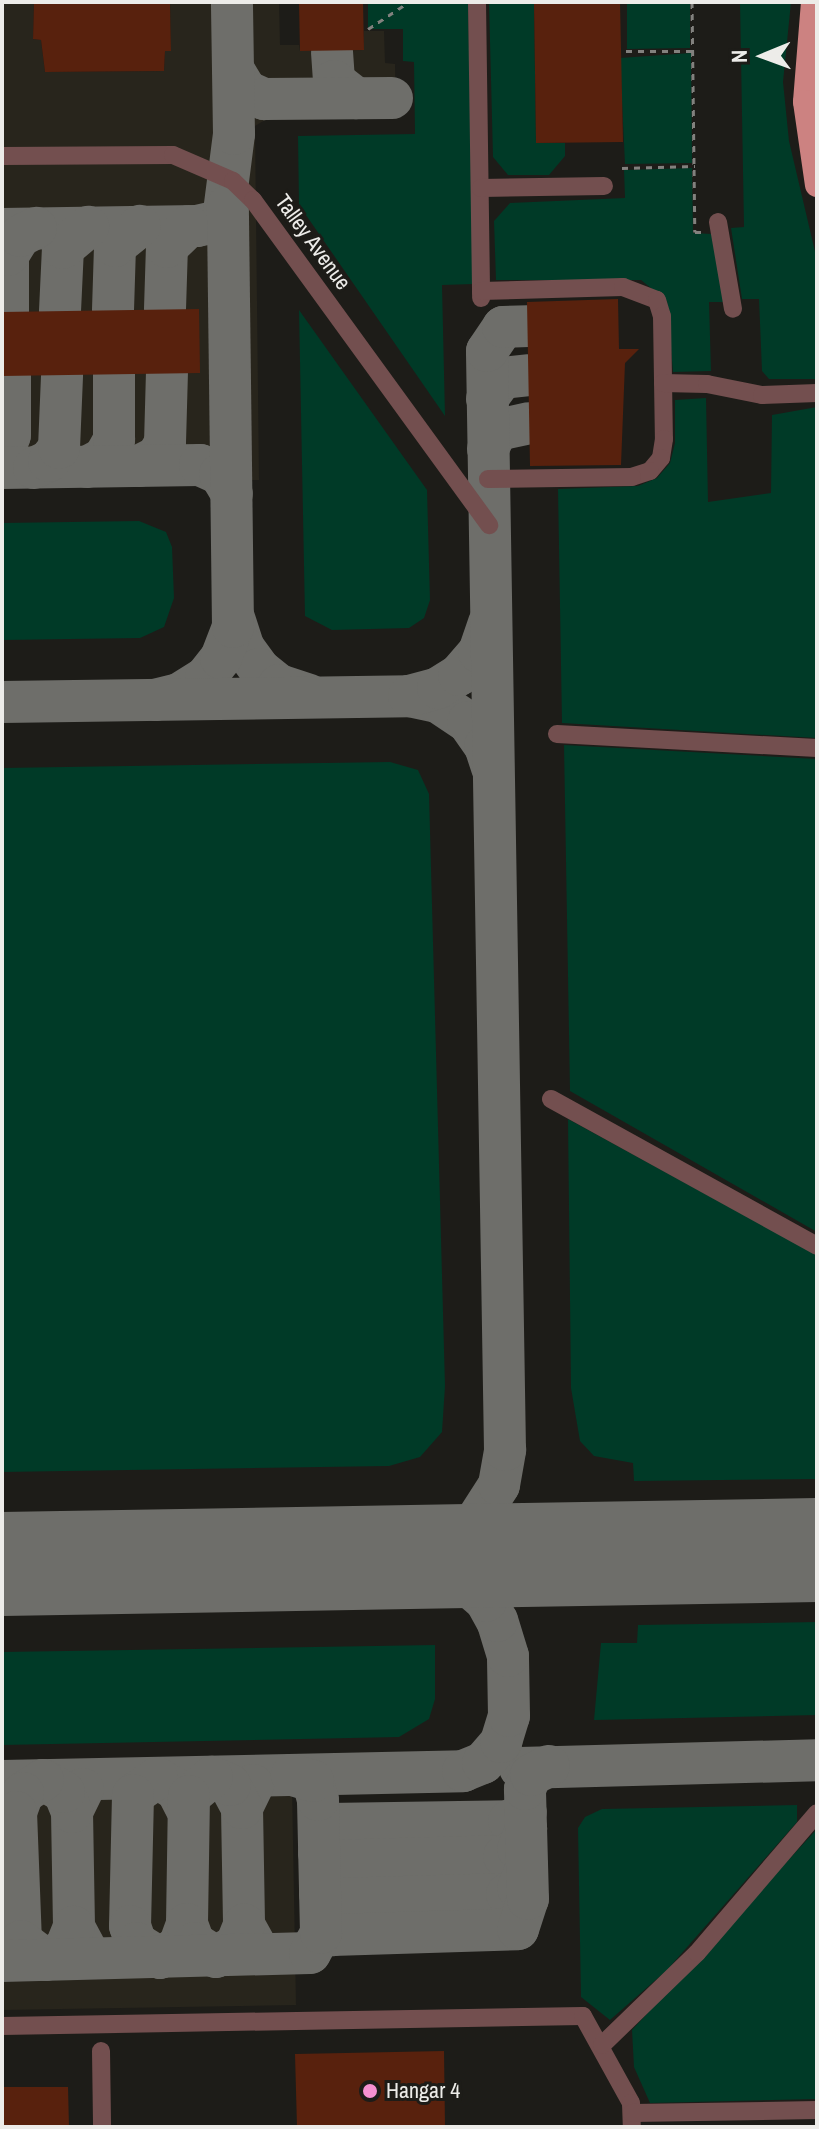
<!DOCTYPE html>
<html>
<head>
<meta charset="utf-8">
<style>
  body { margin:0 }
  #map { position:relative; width:819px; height:2129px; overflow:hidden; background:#1d1c18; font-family:"Archivo Narrow",sans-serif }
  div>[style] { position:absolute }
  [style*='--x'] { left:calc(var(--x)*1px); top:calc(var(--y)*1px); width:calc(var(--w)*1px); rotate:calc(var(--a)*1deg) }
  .built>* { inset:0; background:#28251c }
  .green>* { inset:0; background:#003a27 }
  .taxiway>* { height:42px; margin:-21px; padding:0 21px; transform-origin:21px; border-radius:21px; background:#6e6e6a }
  .runway>* { height:104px; margin:-52px; padding:0 52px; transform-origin:52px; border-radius:52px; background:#6e6e6a }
  .building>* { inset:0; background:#58210d }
  .path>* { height:3px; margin-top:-1.5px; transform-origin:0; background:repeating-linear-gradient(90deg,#82817e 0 6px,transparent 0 12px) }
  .minor>* { height:18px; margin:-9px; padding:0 9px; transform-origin:9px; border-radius:9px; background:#734f4f }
  .major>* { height:24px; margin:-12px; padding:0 12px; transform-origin:12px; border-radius:12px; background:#cc8281 }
  .dots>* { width:22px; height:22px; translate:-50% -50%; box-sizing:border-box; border:4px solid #1d1c18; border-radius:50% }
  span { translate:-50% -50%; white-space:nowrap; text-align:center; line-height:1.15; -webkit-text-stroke:6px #1d1c18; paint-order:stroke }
  .street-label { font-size:22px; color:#edece9 }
  .poi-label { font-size:22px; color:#edece9 }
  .left { translate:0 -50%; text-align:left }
  .frame { position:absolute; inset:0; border:4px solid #edece9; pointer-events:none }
  .north { position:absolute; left:723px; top:16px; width:80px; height:80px; -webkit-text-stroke:6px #1d1c18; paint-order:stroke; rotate:269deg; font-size:22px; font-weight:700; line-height:32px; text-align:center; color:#edece9 }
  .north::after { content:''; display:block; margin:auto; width:28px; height:36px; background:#edece9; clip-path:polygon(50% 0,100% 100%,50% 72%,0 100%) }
</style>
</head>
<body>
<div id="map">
  <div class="built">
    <i style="clip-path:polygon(2px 2px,34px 2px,33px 39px,41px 40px,45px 72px,164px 71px,165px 51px,171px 50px,170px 2px,279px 2px,280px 45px,299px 45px,300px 51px,364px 50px,364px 31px,384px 31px,385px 63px,395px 64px,396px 118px,265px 120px,255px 126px,259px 480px,2px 484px)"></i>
    <i style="clip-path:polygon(292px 1787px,296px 2005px,2px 2010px,2px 1792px)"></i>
  </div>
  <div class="green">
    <i style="clip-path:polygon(368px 2px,468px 2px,474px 284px,442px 285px,445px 416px,299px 205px,298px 136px,415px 134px,414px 62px,403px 61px,403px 29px,368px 29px)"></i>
    <i style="clip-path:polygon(489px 2px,534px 2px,536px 143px,565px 143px,565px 156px,549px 175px,508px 175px,493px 157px)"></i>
    <i style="clip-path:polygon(627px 2px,690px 2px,690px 48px,627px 49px)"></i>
    <i style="clip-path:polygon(740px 2px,791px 2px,783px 82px,789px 141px,817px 260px,817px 379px,769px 379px,762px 371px,759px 299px,742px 299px,731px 228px,744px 227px)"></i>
    <i style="clip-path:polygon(691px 53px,692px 163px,625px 164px,620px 58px)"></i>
    <i style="clip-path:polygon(692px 168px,693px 233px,712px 234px,724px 302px,709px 302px,711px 371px,673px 372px,667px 301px,641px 280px,496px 280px,494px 221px,510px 203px,625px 198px,624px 170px)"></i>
    <i style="clip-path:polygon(299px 310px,427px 490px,430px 600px,424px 618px,409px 628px,332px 630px,305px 616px)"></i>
    <i style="clip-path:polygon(706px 398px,708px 502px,771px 493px,772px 415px,817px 407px,817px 738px,562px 723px,558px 489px,638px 486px,657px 478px,670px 463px,675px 443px,675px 400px)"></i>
    <i style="clip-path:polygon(139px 521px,166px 532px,172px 547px,174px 598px,164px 627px,140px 638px,2px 640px,2px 523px)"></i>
    <i style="clip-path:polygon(564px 745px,817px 759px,817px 1232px,570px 1091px)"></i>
    <i style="clip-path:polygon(390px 762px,418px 770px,429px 794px,445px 1386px,442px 1432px,420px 1457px,389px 1466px,2px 1472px,2px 768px)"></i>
    <i style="clip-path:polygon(568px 1119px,817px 1255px,817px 1479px,634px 1481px,633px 1463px,594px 1456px,580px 1441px,571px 1388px)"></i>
    <i style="clip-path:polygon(817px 1622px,817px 1715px,594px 1720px,601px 1643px,637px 1643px,638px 1625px)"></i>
    <i style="clip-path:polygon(435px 1645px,435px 1699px,429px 1719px,399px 1737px,2px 1745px,2px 1652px)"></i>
    <i style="clip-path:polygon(797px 1805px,797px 1822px,667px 1970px,610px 2020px,581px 1997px,578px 1828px,585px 1817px,602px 1809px)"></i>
    <i style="clip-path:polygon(817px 1829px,817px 2099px,650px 2103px,634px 2067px,632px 2030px)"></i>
  </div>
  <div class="taxiway">
    <i style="--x:332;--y:52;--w:29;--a:86"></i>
    <i style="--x:334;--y:81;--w:28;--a:38"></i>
    <i style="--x:233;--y:69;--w:26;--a:59"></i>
    <i style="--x:246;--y:91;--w:20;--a:24"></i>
    <i style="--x:264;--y:99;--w:128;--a:-0.4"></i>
    <i style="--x:2;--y:229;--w:195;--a:-0.9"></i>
    <i style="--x:197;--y:226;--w:27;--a:-13"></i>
    <i style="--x:223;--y:220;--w:87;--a:-82.7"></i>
    <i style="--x:234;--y:134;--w:132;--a:-90.9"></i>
    <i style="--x:165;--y:309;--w:62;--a:-88.2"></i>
    <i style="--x:167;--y:247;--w:30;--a:-44"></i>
    <i style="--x:113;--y:310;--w:64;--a:-88.2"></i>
    <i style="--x:115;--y:246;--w:32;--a:-39"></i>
    <i style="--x:60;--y:311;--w:63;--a:-87.3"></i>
    <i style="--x:63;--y:248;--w:33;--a:-40"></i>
    <i style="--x:8;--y:312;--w:57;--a:-90"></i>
    <i style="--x:8;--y:255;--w:22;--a:-58"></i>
    <i style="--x:20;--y:236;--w:18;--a:-27"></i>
    <i style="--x:487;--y:399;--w:26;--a:-54"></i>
    <i style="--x:502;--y:378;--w:27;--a:-6"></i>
    <i style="--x:488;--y:449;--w:21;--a:-65"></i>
    <i style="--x:497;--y:430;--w:33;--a:-12"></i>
    <i style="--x:2;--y:456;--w:22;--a:-69"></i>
    <i style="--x:10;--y:435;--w:59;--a:-90"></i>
    <i style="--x:139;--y:466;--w:20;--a:-27"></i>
    <i style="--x:157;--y:457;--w:16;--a:-60"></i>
    <i style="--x:165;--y:443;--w:70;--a:-88.4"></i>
    <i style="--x:87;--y:467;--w:19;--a:-28"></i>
    <i style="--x:104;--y:458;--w:21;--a:-61"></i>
    <i style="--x:114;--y:440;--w:66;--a:-90"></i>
    <i style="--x:2;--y:468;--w:198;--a:-0.9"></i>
    <i style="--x:200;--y:465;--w:22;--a:24"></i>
    <i style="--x:220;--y:474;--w:23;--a:59"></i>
    <i style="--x:34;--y:468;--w:17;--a:-25"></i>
    <i style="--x:49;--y:461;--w:16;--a:-52"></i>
    <i style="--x:59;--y:448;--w:73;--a:-87.6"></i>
    <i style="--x:234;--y:618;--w:32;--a:72"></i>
    <i style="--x:244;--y:648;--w:26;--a:54"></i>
    <i style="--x:259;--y:669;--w:26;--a:39"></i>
    <i style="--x:279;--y:685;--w:32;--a:18"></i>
    <i style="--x:409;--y:696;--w:30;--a:12"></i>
    <i style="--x:438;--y:702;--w:36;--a:34"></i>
    <i style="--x:468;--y:722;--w:29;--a:55"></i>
    <i style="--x:485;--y:746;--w:23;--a:72"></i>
    <i style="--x:155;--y:700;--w:25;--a:-14"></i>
    <i style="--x:179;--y:694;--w:32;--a:-32"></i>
    <i style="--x:206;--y:677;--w:24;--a:-52"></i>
    <i style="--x:221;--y:658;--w:33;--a:-69"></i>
    <i style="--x:233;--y:627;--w:421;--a:-90.7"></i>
    <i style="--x:2;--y:702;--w:407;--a:-0.8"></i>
    <i style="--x:409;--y:696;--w:30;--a:-15"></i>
    <i style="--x:438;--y:688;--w:25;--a:-32"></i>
    <i style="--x:459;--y:675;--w:30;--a:-49"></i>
    <i style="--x:479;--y:652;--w:31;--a:-71"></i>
    <i style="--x:398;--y:1557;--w:46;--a:-15.3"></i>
    <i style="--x:442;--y:1545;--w:38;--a:-33"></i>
    <i style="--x:474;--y:1524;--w:46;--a:-57.3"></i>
    <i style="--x:499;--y:1485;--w:36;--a:-80"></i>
    <i style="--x:505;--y:1450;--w:1099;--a:-90.94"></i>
    <i style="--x:487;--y:351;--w:29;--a:-56"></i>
    <i style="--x:503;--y:327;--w:25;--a:-2"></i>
    <i style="--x:520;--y:1768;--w:297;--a:-1.5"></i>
    <i style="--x:2;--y:1781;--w:461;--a:-1.2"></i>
    <i style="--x:463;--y:1771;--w:22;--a:-22"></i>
    <i style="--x:483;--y:1763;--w:28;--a:-49"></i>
    <i style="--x:501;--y:1742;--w:27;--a:-73"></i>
    <i style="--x:509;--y:1716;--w:60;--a:-91"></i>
    <i style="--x:508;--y:1656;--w:37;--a:-107"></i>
    <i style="--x:497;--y:1621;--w:23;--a:-119"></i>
    <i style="--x:486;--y:1601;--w:40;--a:-139"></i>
    <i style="--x:456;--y:1575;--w:61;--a:-164.8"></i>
    <i style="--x:253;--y:1785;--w:25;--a:116"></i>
    <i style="--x:242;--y:1808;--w:117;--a:89"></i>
    <i style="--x:244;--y:1925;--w:26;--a:61"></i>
    <i style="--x:83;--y:1789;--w:25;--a:116"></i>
    <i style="--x:72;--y:1812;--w:115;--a:89"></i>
    <i style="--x:74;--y:1927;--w:27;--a:62"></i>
    <i style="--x:186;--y:1808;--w:20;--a:-117"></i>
    <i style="--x:177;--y:1790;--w:23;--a:-149"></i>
    <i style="--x:157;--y:1778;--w:29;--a:145"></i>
    <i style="--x:133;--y:1795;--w:131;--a:91.3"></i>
    <i style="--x:130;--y:1926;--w:18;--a:71"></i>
    <i style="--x:136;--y:1943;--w:28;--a:32"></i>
    <i style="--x:160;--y:1958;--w:22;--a:-32"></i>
    <i style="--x:179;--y:1946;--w:23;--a:-70"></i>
    <i style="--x:242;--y:1808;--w:26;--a:-118"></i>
    <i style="--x:230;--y:1785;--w:20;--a:-156"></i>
    <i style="--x:212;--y:1777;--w:30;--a:140"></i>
    <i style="--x:189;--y:1796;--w:128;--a:90.9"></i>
    <i style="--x:187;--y:1924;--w:20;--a:70"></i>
    <i style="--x:194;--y:1943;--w:26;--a:32"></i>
    <i style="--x:216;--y:1957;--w:23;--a:-31"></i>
    <i style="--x:236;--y:1945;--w:22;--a:-68"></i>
    <i style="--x:72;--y:1812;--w:22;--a:-112"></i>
    <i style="--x:64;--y:1792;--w:24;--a:-150"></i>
    <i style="--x:43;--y:1780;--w:24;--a:147"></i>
    <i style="--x:23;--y:1793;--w:20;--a:110"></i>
    <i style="--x:16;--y:1812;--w:129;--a:87.8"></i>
    <i style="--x:21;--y:1941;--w:31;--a:37"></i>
    <i style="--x:46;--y:1960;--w:22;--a:-30"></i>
    <i style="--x:65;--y:1949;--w:24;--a:-68"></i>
    <i style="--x:319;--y:1817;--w:11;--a:38"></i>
    <i style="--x:328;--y:1824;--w:181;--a:-0.9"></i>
    <i style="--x:509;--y:1821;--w:19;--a:-28"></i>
    <i style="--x:319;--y:1853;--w:13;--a:39"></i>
    <i style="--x:329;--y:1861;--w:175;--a:-1.6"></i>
    <i style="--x:504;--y:1856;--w:16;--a:-27"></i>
    <i style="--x:518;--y:1849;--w:22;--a:-68"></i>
    <i style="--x:320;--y:1894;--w:15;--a:20"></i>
    <i style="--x:334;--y:1899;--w:173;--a:-1.7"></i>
    <i style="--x:507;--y:1894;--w:13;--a:-29"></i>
    <i style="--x:518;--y:1888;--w:24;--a:-68"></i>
    <i style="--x:321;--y:1927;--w:14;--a:36"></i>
    <i style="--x:332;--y:1935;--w:186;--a:-1.8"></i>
    <i style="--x:518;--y:1929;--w:32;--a:-72"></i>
    <i style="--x:528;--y:1899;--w:110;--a:-91.6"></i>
    <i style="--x:525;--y:1789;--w:15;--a:-67"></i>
    <i style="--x:531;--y:1775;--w:20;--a:-27"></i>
    <i style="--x:2;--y:1961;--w:308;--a:-1.5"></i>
    <i style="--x:310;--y:1953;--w:23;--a:-61"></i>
    <i style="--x:321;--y:1933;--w:133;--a:-91.3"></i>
    <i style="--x:318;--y:1800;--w:20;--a:-105"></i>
    <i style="--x:313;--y:1781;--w:22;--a:-164"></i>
  </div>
  <div class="runway">
    <i style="--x:2;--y:1564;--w:815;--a:-0.98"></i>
  </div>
  <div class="building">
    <i style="clip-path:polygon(34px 2px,170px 2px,171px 51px,165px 51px,164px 71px,45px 72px,41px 40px,33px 39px)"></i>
    <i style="clip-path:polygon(299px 2px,363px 2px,364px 50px,300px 51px)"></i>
    <i style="clip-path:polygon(534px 2px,620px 2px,623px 142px,536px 143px)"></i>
    <i style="clip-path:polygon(618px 299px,619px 349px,639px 349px,625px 363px,621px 465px,530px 466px,527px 302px)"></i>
    <i style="clip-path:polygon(199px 309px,200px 373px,2px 376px,2px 312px)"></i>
    <i style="clip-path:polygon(444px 2051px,445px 2127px,297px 2127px,295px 2054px)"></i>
    <i style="clip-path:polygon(2px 2087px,68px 2087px,69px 2127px,2px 2127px)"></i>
  </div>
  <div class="path">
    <i style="--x:692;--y:2;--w:230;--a:89.3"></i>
    <i style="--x:695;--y:232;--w:9;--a:0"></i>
    <i style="--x:368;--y:29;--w:49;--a:-33.4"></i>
    <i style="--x:626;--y:51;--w:67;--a:0"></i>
    <i style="--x:622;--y:168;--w:73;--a:-1.6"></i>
  </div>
  <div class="minor">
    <i style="--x:477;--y:2;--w:296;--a:89.2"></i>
    <i style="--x:2;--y:156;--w:171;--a:-0.3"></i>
    <i style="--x:173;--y:155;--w:65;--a:23.4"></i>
    <i style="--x:233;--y:181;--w:28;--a:44"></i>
    <i style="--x:253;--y:200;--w:402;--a:54"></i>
    <i style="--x:481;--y:188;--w:123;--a:-0.9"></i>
    <i style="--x:718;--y:222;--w:88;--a:80.2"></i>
    <i style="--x:481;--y:291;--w:142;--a:-1.6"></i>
    <i style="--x:623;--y:287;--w:36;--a:21"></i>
    <i style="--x:657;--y:300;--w:17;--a:73"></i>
    <i style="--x:662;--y:316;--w:123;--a:89.1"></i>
    <i style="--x:664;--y:439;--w:19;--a:99"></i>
    <i style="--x:661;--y:458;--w:17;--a:130"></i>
    <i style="--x:650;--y:471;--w:19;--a:162"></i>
    <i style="--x:632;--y:477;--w:144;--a:179.2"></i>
    <i style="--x:663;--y:383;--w:44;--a:1.3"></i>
    <i style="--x:707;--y:384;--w:56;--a:11.3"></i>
    <i style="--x:762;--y:395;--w:55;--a:-2.1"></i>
    <i style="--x:557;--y:734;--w:260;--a:3.1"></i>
    <i style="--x:551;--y:1099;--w:304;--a:28.9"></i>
    <i style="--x:2;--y:2026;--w:581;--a:-0.99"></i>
    <i style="--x:583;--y:2016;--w:99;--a:61.1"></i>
    <i style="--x:631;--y:2103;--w:24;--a:88"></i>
    <i style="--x:602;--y:2045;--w:132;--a:-44.1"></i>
    <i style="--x:697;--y:1953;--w:184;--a:-49.4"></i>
    <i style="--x:101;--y:2051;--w:76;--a:89.2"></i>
    <i style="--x:632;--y:2113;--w:185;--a:-0.9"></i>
  </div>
  <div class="major">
    <i style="--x:813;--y:2;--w:100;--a:94.6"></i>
    <i style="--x:805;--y:102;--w:84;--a:81.8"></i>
  </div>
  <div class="dots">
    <i style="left:370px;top:2091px;background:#f590d1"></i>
  </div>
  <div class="street-label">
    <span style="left:313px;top:242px;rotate:54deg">Talley Avenue</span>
  </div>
  <div class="poi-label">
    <span class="left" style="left:386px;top:2091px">Hangar 4</span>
  </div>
  <div class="frame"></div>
  <div class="north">N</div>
</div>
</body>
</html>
